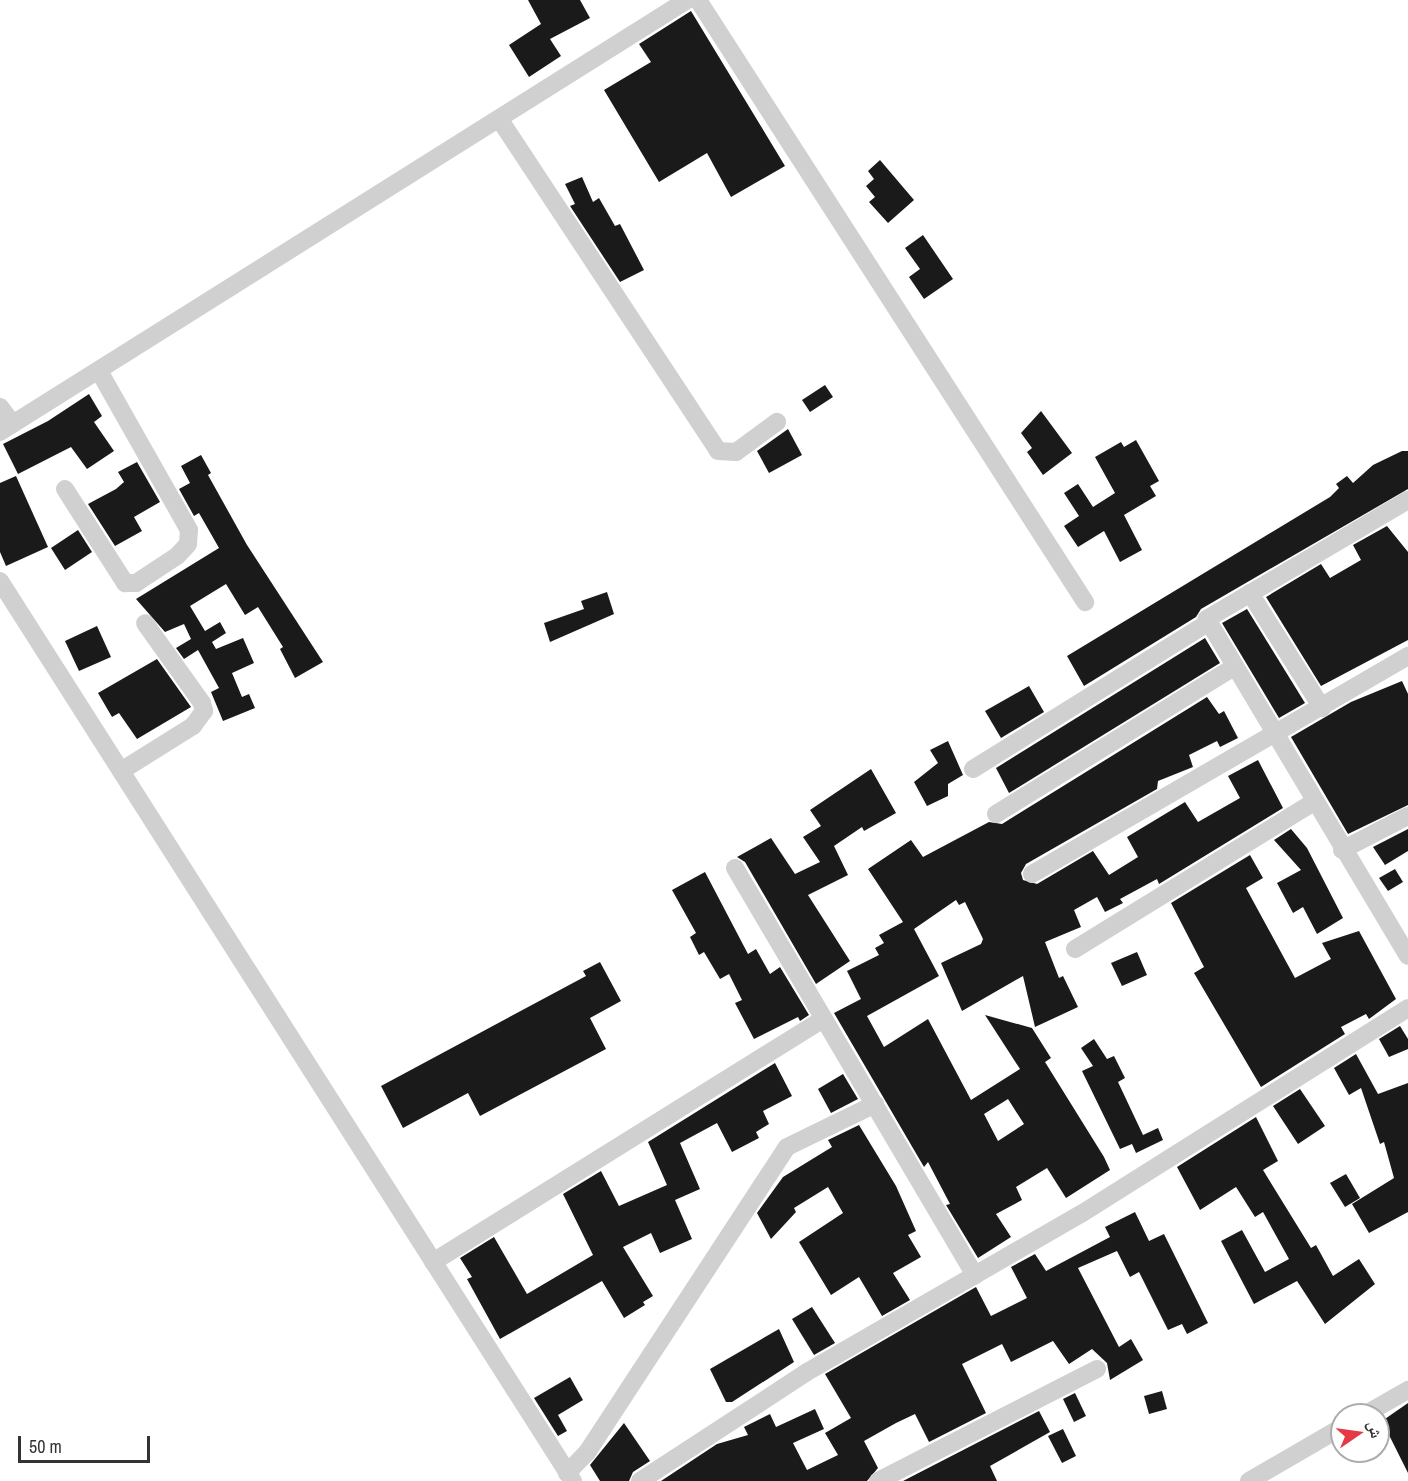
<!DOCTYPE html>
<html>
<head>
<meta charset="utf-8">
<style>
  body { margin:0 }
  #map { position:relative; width:1408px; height:1481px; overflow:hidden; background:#fff; font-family:"Archivo Narrow","Noto Naskh Arabic",sans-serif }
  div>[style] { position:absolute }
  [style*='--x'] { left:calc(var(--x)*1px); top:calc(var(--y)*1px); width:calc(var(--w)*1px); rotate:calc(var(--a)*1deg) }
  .building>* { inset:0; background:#1a1a1a }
  .minor>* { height:18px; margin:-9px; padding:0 9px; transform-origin:9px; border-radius:9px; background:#d0d0d0 }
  span { translate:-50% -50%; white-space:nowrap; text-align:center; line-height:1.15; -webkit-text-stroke:6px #fff; paint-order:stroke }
  .north { position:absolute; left:1330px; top:1403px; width:60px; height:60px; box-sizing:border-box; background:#fff; border:2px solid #adadad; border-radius:50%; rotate:77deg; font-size:16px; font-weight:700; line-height:24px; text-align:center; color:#333 }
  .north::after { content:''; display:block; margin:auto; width:21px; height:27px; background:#e63946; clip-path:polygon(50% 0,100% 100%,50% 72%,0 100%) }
  .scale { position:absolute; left:18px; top:1436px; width:132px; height:27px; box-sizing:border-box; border:3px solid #333; border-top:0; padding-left:8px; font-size:18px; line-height:21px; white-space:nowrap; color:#333; -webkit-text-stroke:4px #fff; paint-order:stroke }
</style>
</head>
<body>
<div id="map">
  <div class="building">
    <i style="clip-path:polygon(528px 0,580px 0,590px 18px,550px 39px,561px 56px,529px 77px,509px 45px,541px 24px)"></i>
    <i style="clip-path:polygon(691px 11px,785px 166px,731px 197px,707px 153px,659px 182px,604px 90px,651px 62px,639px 44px)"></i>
    <i style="clip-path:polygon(880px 160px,914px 200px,888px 223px,869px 202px,875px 197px,866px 186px,874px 179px,868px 171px)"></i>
    <i style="clip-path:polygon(582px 177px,593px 202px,599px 198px,615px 226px,620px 224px,644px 270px,620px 282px,570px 206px,575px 204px,565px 184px)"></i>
    <i style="clip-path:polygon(923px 235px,953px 279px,924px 299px,909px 277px,920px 269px,905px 248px)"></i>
    <i style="clip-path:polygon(825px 385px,833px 397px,810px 412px,802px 400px)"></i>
    <i style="clip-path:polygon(89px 394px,102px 416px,94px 422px,114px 451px,87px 469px,71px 447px,18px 474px,3px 444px,48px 421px)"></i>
    <i style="clip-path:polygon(1041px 411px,1072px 453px,1043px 475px,1027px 452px,1032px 448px,1021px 433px)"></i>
    <i style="clip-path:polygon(788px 429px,802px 455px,769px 473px,757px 451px)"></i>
    <i style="clip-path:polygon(1136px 440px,1159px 481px,1150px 486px,1156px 496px,1124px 515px,1142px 550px,1120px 562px,1104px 531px,1078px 547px,1064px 526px,1079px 516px,1064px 493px,1078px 484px,1093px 507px,1115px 493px,1095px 457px,1121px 442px,1124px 447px)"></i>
    <i style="clip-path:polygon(1402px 451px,1408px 451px,1408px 489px,1201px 609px,1196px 617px,1084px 686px,1067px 656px,1330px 497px,1339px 488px,1336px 484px,1347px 476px,1353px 483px,1373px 465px)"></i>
    <i style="clip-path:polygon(201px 455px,211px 473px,208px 475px,247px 545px,323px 662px,295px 678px,280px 649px,283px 647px,258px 607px,245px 615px,226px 584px,190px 606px,205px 631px,220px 622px,226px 633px,212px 642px,216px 649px,243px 638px,254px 663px,232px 673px,242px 697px,249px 694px,255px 708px,223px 721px,211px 692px,219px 688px,198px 650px,184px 659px,176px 648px,191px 639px,184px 624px,165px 632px,136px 599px,219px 548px,199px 513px,194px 516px,179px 489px,190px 483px,181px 466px)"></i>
    <i style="clip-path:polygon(137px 462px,160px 502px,134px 517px,142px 531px,115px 546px,88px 504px,116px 489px,124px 482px,118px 472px)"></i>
    <i style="clip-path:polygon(16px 476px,48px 547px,6px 566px,0 552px,0 483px)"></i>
    <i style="clip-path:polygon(1387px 526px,1408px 552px,1408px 640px,1321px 686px,1266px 597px,1321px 564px,1330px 578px,1361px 560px,1353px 545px)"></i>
    <i style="clip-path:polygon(78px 530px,92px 552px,65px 570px,51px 548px)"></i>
    <i style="clip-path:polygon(607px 592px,614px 614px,550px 642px,544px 623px,584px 609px,581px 601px)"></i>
    <i style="clip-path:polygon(1247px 609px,1305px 703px,1279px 718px,1222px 623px)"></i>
    <i style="clip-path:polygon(97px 626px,111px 657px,79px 671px,65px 641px)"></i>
    <i style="clip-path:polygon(1205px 638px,1220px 663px,1009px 793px,996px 768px)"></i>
    <i style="clip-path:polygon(157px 659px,191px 707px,137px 739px,119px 713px,112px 717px,98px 693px)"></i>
    <i style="clip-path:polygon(1402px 681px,1408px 694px,1408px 805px,1348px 834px,1291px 737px,1351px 702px)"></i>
    <i style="clip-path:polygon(1029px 686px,1044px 712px,1001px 738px,985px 711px)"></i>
    <i style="clip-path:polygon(evenodd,1207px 697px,1219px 714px,1224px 711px,1238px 738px,1220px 747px,1217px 741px,1189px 755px,1193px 767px,1158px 781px,1157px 789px,1026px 864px,1021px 873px,1023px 880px,1037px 884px,1093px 851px,1109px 875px,1138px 857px,1127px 837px,1185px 802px,1198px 822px,1240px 798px,1228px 776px,1258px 760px,1283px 808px,1159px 884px,1157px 879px,1120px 899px,1123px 903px,1105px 912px,1097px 897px,1074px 910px,1081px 927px,1045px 942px,1059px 978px,1063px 976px,1078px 1007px,1035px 1027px,1023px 976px,962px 1011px,941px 963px,981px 944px,983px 939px,965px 902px,959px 905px,956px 900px,914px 929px,939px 976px,867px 1016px,884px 1047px,928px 1019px,971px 1100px,1020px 1069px,985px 1015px,1032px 1028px,1051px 1058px,1045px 1062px,1104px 1157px,1110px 1170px,1066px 1198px,1047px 1168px,1016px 1187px,1022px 1200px,996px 1214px,1011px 1237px,978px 1258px,946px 1205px,950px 1204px,928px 1162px,924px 1167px,834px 1013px,861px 999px,847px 971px,879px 955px,875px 948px,884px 943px,879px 935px,903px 922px,868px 869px,911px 840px,923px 857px,989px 822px,1002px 824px,1207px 697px,1008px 1099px,1024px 1124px,998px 1141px,984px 1114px,1008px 1099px)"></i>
    <i style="clip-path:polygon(948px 741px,963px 775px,948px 784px,948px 796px,927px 806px,914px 782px,938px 763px,930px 750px)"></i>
    <i style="clip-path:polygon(871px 769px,896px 813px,864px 831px,862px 827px,834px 846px,848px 875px,808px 895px,850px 961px,816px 984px,745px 862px,737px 857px,771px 838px,795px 874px,820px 862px,803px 837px,821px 826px,810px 810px)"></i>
    <i style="clip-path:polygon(1291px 829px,1307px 848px,1343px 918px,1317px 934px,1303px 907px,1293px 913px,1277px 883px,1301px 870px,1274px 840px)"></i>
    <i style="clip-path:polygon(1408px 829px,1408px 851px,1385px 865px,1373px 847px)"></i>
    <i style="clip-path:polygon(1250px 855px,1263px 878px,1246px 888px,1295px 978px,1331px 959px,1322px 943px,1359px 931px,1396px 999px,1369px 1019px,1366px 1014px,1341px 1027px,1345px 1034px,1261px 1087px,1194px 973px,1204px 967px,1171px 903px)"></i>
    <i style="clip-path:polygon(1395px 869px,1403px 882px,1388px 891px,1379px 878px)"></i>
    <i style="clip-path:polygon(705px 872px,748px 954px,756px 949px,770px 974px,780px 967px,809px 1015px,800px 1021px,798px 1017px,754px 1039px,735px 1003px,742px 1000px,729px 974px,720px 979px,704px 952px,699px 955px,690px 937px,696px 933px,672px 890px)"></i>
    <i style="clip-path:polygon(1137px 952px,1147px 975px,1122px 986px,1111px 963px)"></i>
    <i style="clip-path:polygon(600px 962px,621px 1001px,590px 1018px,606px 1049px,480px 1116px,468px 1093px,403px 1128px,381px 1086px,586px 976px,583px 971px)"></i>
    <i style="clip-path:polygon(1400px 1026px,1408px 1039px,1408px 1049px,1389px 1057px,1379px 1039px)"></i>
    <i style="clip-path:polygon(1094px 1039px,1107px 1059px,1114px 1056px,1125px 1078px,1118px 1082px,1143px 1135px,1158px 1128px,1163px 1140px,1136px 1153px,1132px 1144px,1120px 1149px,1082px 1071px,1093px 1066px,1081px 1048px)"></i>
    <i style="clip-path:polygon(1356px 1054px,1378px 1094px,1408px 1083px,1408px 1212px,1369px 1233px,1352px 1204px,1394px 1178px,1384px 1142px,1380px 1144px,1361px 1088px,1349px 1095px,1334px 1068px)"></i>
    <i style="clip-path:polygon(775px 1063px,792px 1096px,763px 1111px,769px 1124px,756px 1132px,759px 1138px,732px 1152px,717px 1123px,680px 1143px,700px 1189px,675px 1200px,692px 1239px,660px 1253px,651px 1233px,623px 1247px,653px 1296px,643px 1302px,645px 1305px,624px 1318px,602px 1281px,500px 1339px,467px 1279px,472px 1277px,460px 1258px,494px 1237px,527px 1294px,593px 1255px,563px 1194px,601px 1171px,619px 1206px,667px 1185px,648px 1142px)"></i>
    <i style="clip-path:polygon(843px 1074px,858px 1099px,831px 1113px,818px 1089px)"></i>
    <i style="clip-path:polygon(1300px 1089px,1325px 1126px,1298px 1144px,1273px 1106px)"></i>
    <i style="clip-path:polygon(1256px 1117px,1278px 1161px,1263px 1170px,1311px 1248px,1316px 1245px,1333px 1276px,1359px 1259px,1375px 1284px,1325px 1324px,1297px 1281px,1254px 1304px,1221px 1241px,1242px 1230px,1265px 1272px,1289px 1259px,1263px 1212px,1255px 1217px,1236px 1187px,1200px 1210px,1177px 1167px)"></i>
    <i style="clip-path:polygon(859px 1125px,896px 1186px,916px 1231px,908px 1235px,921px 1257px,893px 1273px,910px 1300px,882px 1316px,859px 1277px,831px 1295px,799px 1242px,843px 1213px,828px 1187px,794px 1208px,796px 1212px,771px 1239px,757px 1213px,783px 1177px,832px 1147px,828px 1140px)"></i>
    <i style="clip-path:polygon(1346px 1174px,1360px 1198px,1345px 1207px,1330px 1183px)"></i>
    <i style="clip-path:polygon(1135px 1212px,1149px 1241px,1164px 1234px,1208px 1323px,1187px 1334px,1182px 1324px,1168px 1330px,1139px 1272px,1130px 1277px,1117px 1251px,1078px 1268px,1119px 1347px,1131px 1339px,1143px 1360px,1110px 1380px,1107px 1363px,1092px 1349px,1069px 1364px,1053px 1341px,1011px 1362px,1002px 1344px,962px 1364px,986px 1413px,929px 1442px,915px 1414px,896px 1423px,864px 1441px,878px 1468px,867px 1481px,661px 1481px,717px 1444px,748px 1435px,744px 1427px,770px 1414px,776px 1427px,815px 1409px,824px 1429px,793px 1443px,807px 1470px,838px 1455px,825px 1433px,851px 1418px,825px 1374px,976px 1287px,991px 1316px,1027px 1298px,1011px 1267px,1035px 1254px,1046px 1271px,1110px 1237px,1105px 1227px)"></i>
    <i style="clip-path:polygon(812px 1307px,835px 1343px,814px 1355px,792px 1319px)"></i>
    <i style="clip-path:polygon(779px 1329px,794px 1362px,732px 1402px,726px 1402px,710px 1369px)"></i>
    <i style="clip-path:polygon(570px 1377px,583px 1400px,558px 1415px,567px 1431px,558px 1436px,534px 1398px)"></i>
    <i style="clip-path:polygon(1162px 1391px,1167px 1409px,1149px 1414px,1144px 1396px)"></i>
    <i style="clip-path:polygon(1075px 1393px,1086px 1416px,1074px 1422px,1063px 1399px)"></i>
    <i style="clip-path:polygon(1408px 1403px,1408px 1473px,1382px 1421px)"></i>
    <i style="clip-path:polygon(1039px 1411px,1050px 1432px,990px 1466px,997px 1481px,903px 1481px)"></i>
    <i style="clip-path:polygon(624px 1423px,650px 1461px,633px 1472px,629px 1481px,600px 1481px,590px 1465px)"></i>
    <i style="clip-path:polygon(1063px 1429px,1076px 1456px,1062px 1463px,1048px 1436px)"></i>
  </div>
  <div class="minor">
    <i style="--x:698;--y:0;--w:716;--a:57.26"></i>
    <i style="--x:500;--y:120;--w:396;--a:56.6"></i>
    <i style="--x:718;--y:451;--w:18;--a:3"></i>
    <i style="--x:736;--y:452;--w:51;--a:-36.2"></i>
    <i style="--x:0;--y:407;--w:21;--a:53"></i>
    <i style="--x:0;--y:432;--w:812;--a:-32.16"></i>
    <i style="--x:65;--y:489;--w:112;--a:57.4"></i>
    <i style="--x:125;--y:583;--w:11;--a:0"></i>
    <i style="--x:136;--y:583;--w:49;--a:-33.4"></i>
    <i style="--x:177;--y:556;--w:16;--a:-47"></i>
    <i style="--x:188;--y:544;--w:14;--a:-86"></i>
    <i style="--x:189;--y:530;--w:183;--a:-119.5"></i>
    <i style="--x:1408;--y:500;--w:234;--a:149.4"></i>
    <i style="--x:1207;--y:619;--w:392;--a:59.2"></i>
    <i style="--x:0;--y:581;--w:1067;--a:57.52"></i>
    <i style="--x:1250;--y:593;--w:136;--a:57.9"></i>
    <i style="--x:973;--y:769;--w:278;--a:-31.9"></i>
    <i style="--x:121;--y:771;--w:85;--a:-32"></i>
    <i style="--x:193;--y:726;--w:19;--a:-54"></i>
    <i style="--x:204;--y:711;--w:8;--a:-104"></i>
    <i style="--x:202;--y:703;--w:98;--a:-125.5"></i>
    <i style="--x:996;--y:814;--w:280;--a:-31.7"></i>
    <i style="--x:1342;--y:850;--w:74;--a:-27.3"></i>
    <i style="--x:735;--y:868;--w:473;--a:59.5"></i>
    <i style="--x:1032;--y:874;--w:435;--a:-30.1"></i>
    <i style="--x:1075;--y:949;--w:281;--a:-31.6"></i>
    <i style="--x:433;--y:1262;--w:460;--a:-31.9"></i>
    <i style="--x:1364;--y:1415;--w:51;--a:-29.6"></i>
    <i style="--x:567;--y:1473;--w:30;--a:-46"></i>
    <i style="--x:588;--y:1451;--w:363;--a:-56.8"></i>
    <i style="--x:787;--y:1147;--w:98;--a:-26"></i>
    <i style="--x:640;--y:1481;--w:199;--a:-33.1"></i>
    <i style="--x:807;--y:1372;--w:316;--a:-30"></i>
    <i style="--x:1081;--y:1214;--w:386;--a:-32.2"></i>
    <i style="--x:878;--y:1481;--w:246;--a:-27.1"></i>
    <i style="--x:1249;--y:1481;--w:108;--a:-30.1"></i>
  </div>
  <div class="north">ش</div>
  <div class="scale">50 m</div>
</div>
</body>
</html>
